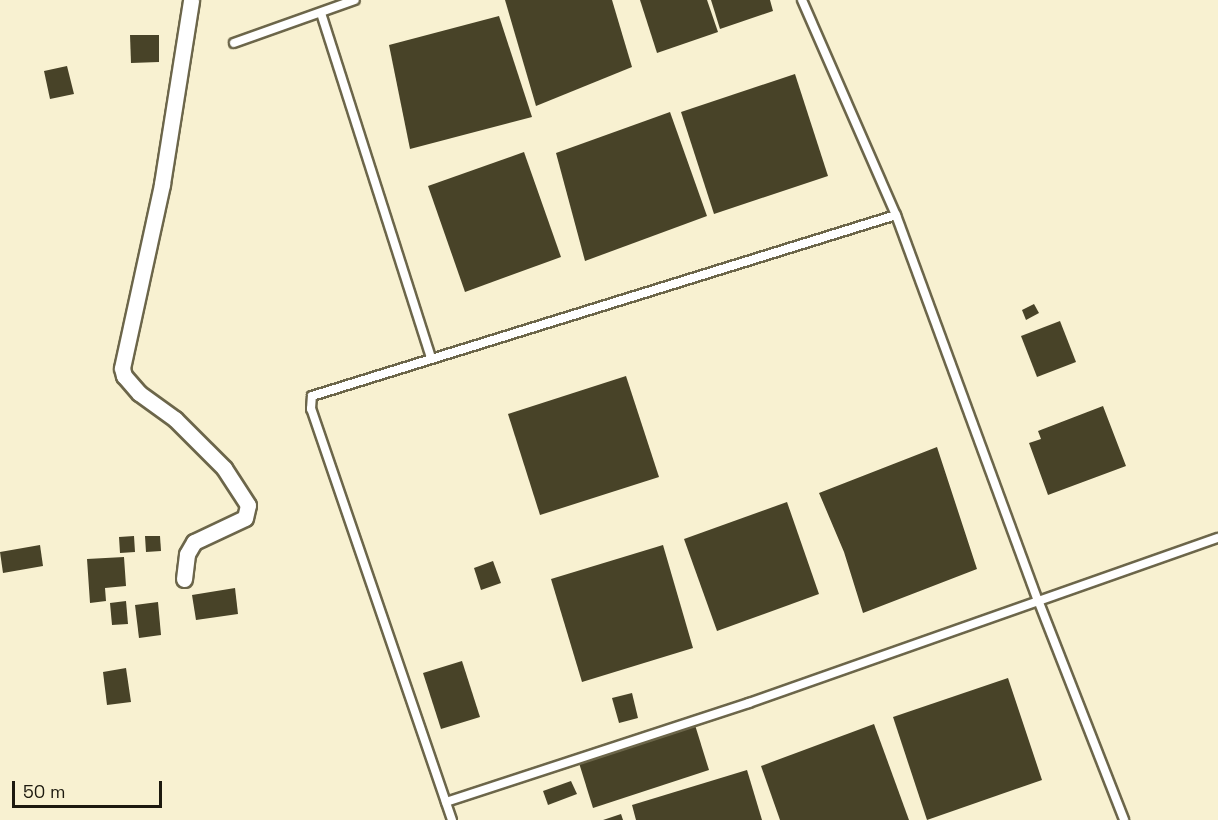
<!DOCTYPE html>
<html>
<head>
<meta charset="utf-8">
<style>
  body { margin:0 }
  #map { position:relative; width:1218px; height:820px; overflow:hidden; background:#f8f1d1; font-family:"Space Grotesk",sans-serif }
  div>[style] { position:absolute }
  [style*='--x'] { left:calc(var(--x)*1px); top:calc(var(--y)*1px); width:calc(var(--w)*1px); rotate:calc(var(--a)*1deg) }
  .building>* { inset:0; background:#484328 }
  .roads { filter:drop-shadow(2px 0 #6c664a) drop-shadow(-2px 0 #6c664a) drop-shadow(0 2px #6c664a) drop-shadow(0 -2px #6c664a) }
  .service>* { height:8px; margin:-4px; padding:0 4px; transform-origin:4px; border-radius:4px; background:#fff }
  .minor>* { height:15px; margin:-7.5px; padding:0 7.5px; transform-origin:7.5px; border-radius:7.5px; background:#fff }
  span { translate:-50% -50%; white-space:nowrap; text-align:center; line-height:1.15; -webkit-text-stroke:6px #f8f1d1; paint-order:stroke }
  .scale { position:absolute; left:12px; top:781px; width:150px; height:27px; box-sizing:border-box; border:3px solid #1d1a0f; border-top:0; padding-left:8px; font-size:18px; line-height:21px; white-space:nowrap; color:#1d1a0f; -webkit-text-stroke:4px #f8f1d1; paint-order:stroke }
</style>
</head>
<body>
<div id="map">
  <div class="building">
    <i style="clip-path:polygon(505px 0,612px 0,632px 67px,536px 106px)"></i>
    <i style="clip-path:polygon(640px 0,707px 0,718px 32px,657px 53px)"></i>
    <i style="clip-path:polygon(711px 0,770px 0,773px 11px,720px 29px)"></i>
    <i style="clip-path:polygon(499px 16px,532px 117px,410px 149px,389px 45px)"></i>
    <i style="clip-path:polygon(130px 35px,159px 35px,159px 62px,131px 63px)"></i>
    <i style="clip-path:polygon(67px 66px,74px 94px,50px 99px,44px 71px)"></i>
    <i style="clip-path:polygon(795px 74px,828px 176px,714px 214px,681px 112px)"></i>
    <i style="clip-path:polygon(670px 112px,707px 216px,585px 261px,556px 153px)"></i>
    <i style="clip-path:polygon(524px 152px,561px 257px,465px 292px,428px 186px)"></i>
    <i style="clip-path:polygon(1034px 304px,1039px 313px,1026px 320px,1022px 310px)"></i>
    <i style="clip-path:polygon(1060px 321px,1076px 362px,1037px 377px,1021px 336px)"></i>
    <i style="clip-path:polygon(626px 376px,659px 477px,540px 515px,508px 414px)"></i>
    <i style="clip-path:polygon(1103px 406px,1126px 466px,1048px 495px,1029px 443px,1041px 439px,1038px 431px)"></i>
    <i style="clip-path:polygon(937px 447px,977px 569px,863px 613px,844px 552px,819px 493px)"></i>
    <i style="clip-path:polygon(787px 502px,819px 594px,717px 631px,684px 539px)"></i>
    <i style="clip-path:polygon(134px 536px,135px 552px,120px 553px,119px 537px)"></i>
    <i style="clip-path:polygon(145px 536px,160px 536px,161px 551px,146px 552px)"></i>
    <i style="clip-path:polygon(40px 545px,43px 566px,3px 573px,0 552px)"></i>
    <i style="clip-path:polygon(663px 545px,693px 648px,582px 682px,551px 579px)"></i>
    <i style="clip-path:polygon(124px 557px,126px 586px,105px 588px,106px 601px,90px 603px,87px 559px)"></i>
    <i style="clip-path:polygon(493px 561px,501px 583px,481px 590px,474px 568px)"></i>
    <i style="clip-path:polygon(235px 588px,238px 614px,196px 620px,192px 595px)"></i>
    <i style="clip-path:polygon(126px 601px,128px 624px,112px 625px,110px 603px)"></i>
    <i style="clip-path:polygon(158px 602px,161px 635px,139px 638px,135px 605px)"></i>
    <i style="clip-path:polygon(462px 661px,480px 717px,441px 729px,423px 673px)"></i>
    <i style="clip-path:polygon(126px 668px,131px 702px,107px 705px,103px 672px)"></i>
    <i style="clip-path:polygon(1008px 678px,1042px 780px,927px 820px,893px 717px)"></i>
    <i style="clip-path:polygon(632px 693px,638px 718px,619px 723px,612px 698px)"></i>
    <i style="clip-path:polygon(874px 724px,909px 820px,780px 820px,761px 766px)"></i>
    <i style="clip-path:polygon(695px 725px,709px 770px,593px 808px,579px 763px)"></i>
    <i style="clip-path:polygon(747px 770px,762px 820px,636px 820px,632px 805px)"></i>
    <i style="clip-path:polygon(571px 781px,577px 794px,548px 805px,543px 791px)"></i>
    <i style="clip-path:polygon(621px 814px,623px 820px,603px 820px)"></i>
  </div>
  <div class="roads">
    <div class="service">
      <i style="--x:802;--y:0;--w:235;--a:66.4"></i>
      <i style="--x:896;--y:215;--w:410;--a:69.8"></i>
      <i style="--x:1038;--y:600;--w:236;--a:68.6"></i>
      <i style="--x:321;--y:13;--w:361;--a:72.3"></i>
      <i style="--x:234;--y:43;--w:128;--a:-19.6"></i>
      <i style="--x:446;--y:802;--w:319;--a:-18.1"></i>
      <i style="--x:749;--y:703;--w:497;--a:-19.4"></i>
      <i style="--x:452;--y:820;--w:435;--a:-108.9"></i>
      <i style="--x:311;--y:409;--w:13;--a:-86"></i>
      <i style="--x:312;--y:396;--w:611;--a:-17.22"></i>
    </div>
    <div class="minor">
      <i style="--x:184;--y:579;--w:25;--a:-83"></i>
      <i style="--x:187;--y:554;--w:14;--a:-60"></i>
      <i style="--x:194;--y:542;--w:56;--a:-25.2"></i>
      <i style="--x:245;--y:518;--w:13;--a:-77"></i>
      <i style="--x:248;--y:505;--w:44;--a:-123"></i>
      <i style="--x:224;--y:468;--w:69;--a:-135"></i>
      <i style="--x:175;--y:419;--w:44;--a:-144.2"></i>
      <i style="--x:139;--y:393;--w:23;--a:-131"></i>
      <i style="--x:124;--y:376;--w:8;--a:-104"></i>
      <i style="--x:122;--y:368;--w:188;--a:-77.7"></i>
      <i style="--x:162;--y:184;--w:186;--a:-81"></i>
    </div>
  </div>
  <div class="scale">50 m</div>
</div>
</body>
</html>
